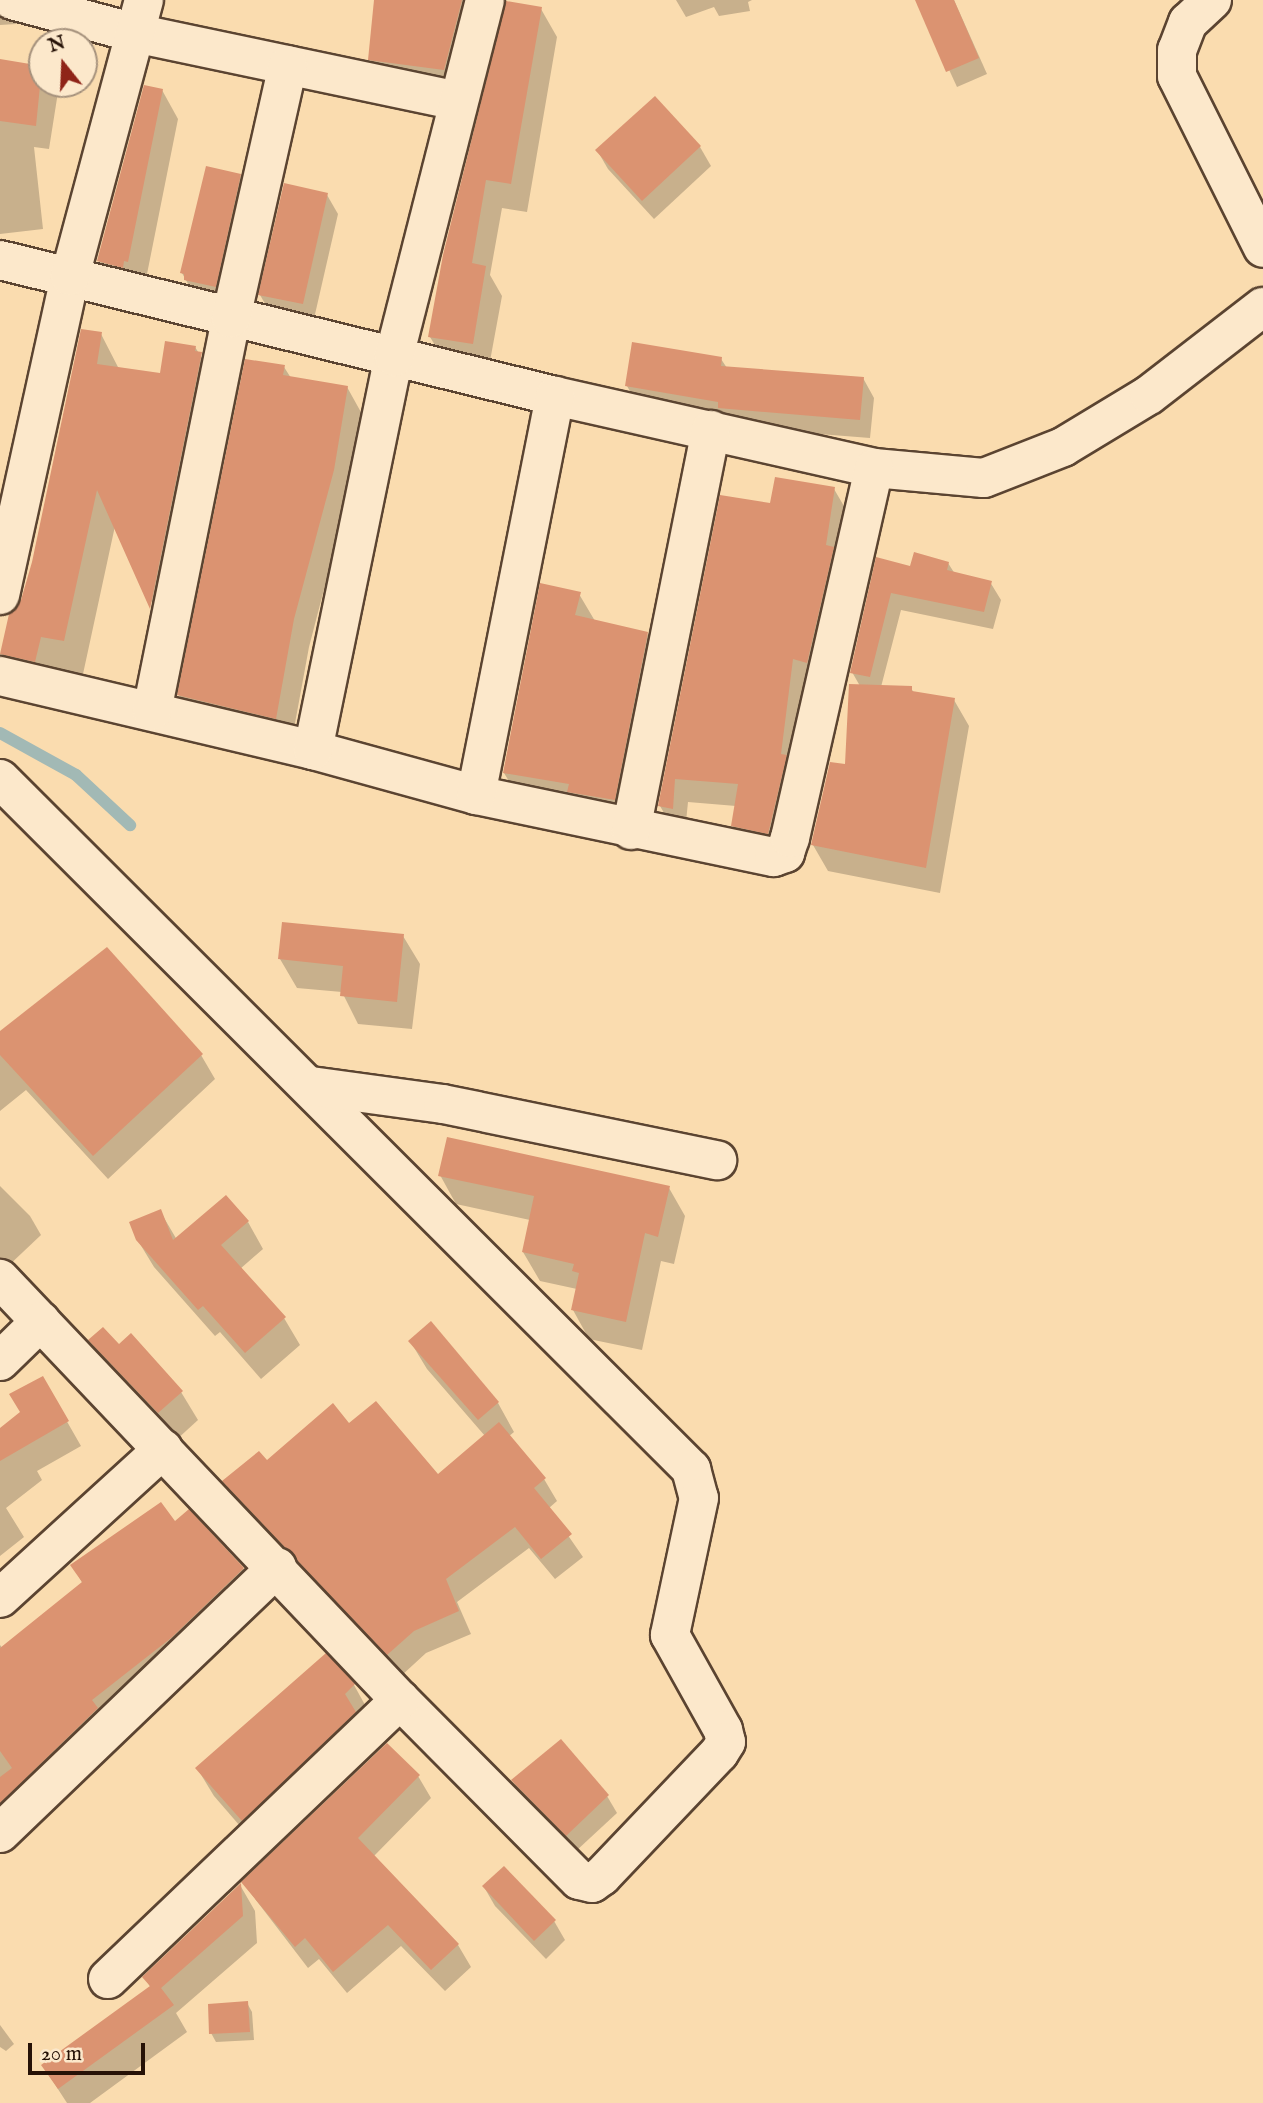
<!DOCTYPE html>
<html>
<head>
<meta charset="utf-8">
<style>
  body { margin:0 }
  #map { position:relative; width:1263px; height:2103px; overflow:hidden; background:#fadcaf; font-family:"IM FELL English",serif }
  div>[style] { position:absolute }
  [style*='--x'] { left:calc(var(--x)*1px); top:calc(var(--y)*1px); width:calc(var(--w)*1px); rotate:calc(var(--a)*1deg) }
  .shadow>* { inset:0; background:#0003 }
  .stream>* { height:12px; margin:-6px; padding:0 6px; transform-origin:6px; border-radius:6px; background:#a2b9b5 }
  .building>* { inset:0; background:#db9371 }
  .roads { filter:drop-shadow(2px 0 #5b4431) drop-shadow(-2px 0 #5b4431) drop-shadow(0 2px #5b4431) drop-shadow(0 -2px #5b4431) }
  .minor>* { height:38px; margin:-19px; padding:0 19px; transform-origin:19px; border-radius:19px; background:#fce8cb }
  span { translate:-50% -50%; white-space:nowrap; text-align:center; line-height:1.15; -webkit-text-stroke:5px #fce8cb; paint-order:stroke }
  .north { position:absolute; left:28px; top:28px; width:70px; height:70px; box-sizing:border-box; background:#fce8cb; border:2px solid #a6927d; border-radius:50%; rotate:342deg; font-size:19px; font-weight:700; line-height:28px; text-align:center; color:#261207 }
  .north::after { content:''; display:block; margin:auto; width:24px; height:32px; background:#8f2418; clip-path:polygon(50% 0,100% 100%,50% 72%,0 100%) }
  .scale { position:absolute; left:28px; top:2043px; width:117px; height:32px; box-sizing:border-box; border:4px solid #261207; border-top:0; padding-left:9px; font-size:21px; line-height:24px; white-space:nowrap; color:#261207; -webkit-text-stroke:5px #fce8cb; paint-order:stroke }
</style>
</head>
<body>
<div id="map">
  <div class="shadow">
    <i style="clip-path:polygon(0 0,97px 0,60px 20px,28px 15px,16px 24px,0 25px)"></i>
    <i style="clip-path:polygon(376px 0,466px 0,455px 89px,381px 79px,370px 59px)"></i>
    <i style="clip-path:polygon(676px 0,752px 0,748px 2px,750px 11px,719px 16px,714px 7px,686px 17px)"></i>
    <i style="clip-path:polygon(917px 0,954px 0,987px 74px,957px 87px)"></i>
    <i style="clip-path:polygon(541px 9px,557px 37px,527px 212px,502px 208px,490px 275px,502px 296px,488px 372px,447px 365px,430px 337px)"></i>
    <i style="clip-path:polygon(0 61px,42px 67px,42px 84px,53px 84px,58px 92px,49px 149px,34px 147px,43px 229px,0 234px)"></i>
    <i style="clip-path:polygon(162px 90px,178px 119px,144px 289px,115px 289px,99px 261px)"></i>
    <i style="clip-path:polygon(700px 147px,711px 166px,654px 219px,608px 169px,597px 150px)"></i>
    <i style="clip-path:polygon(240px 175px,249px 191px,224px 302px,195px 296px,182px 273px)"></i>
    <i style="clip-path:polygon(327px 195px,338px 214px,313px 323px,271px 314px,260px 295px)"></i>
    <i style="clip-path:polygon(101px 334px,119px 369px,161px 375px,195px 347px,220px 387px,169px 638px,115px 526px,83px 674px,59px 669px,54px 694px,21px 688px,2px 654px,11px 615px,23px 601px)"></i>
    <i style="clip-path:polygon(721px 359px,727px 368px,863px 378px,874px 398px,870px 438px,731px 427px,638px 405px,627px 386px)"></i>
    <i style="clip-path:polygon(284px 367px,291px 378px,347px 387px,362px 414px,348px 497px,309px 647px,291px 745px,195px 722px,179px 695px)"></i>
    <i style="clip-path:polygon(834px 489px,848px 513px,782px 857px,746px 849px,732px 825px,736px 806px,688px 802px,685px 832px,674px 830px,660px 806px,771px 505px)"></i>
    <i style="clip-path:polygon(877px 560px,912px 568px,948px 563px,955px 574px,990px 582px,1001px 600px,993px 629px,901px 610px,881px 687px,911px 688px,914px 693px,954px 700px,969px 726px,940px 893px,828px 871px,813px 845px,847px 766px,860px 686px,852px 672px)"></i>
    <i style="clip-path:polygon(579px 594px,595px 621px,647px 634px,664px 662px,631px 827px,521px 801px,504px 773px)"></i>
    <i style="clip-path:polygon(403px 936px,420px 964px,412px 1029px,358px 1024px,342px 992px,297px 988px,280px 959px)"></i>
    <i style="clip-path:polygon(0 1034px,201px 1055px,215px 1079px,108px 1179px,26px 1090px,0 1111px)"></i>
    <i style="clip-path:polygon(440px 1175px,669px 1188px,685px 1216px,674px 1264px,661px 1261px,642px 1350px,589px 1339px,573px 1310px,577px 1289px,540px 1281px,523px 1252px,530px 1220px,456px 1204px)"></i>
    <i style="clip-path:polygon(0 1186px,30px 1216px,41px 1235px,5px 1269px,0 1264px)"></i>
    <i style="clip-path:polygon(160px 1211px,177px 1240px,248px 1222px,263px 1249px,240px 1269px,284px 1318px,300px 1345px,261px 1379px,220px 1332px,215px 1336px,154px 1267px,137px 1239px)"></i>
    <i style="clip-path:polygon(431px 1323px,498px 1403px,514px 1432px,508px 1437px,544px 1479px,557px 1501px,549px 1508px,583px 1557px,555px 1579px,529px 1548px,457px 1602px,471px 1634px,426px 1653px,401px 1676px,237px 1504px,225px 1482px,349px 1426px,438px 1477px,485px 1436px,427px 1369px,410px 1341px)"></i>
    <i style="clip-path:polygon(90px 1340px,181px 1392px,198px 1420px,175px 1441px,107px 1369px)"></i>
    <i style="clip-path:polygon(42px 1378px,81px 1446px,37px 1471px,42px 1480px,6px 1508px,24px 1537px,0 1556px,0 1430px,22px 1413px)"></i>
    <i style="clip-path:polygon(188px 1512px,243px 1569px,257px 1593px,0 1839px,0 1645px,3px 1649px,83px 1584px,73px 1566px,174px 1523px)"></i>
    <i style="clip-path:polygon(326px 1656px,354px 1685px,370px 1714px,259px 1848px,214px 1796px,197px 1768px)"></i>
    <i style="clip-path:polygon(418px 1776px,431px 1798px,373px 1857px,458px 1945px,471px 1967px,445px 1991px,401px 1946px,347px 1993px,319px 1959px,308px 1968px,243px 1883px)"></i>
    <i style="clip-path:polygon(513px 1781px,607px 1796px,617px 1813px,576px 1851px,522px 1797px)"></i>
    <i style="clip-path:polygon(240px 1885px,255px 1911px,257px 1943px,176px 2013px,187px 2032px,90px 2103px,67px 2103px,43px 2066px,151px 1988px,144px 1977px)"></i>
    <i style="clip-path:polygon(484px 1887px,554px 1921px,565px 1940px,546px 1959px,495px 1906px)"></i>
    <i style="clip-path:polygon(247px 2003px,252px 2012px,254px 2040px,216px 2042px,211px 2033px)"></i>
    <i style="clip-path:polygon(0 2025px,14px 2044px,6px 2051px,0 2047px)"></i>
  </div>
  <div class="stream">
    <i style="--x:0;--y:733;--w:87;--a:28.9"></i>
    <i style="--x:76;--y:775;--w:74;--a:42.8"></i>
  </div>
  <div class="building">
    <i style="clip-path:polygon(374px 0,462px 0,444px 70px,368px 60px)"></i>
    <i style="clip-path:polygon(915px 0,954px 0,979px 58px,946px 72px)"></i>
    <i style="clip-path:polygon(506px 1px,542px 7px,511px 184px,486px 180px,472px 263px,486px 266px,473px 344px,428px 337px,443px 255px)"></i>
    <i style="clip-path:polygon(0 59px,42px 66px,36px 126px,0 121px)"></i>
    <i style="clip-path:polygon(144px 85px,163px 89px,128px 262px,124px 261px,123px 268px,97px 261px)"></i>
    <i style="clip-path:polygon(655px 96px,701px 146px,642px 201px,595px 150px)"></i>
    <i style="clip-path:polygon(206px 166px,241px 174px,216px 287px,184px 280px,184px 274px,180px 273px)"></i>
    <i style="clip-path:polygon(284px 183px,328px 193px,303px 304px,258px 295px)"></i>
    <i style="clip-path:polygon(81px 329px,102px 332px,97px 364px,160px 373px,165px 341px,196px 346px,195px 351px,202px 352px,150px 609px,97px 490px,64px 641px,41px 637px,35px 662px,0 654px,9px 614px,21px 600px,32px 562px)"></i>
    <i style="clip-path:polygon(632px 342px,722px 357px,721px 366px,864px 377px,860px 420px,718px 408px,718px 402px,625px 386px)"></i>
    <i style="clip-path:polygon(245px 359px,285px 365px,283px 375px,348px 386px,334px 470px,294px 619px,276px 719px,177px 695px)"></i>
    <i style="clip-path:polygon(775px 477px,835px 487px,826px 545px,834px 547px,807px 663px,793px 659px,781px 754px,787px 755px,768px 834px,731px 826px,738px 784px,675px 779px,673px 809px,658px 806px,720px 495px,770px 503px)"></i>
    <i style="clip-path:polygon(914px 552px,949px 562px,947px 570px,992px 581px,984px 612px,891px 593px,870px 677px,850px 673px,876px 557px,910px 566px)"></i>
    <i style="clip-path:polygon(540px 583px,581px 592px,575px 615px,648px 632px,615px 800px,567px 792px,569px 784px,503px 773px)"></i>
    <i style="clip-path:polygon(849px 684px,912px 686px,912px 691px,955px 698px,926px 868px,811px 845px,830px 762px,845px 764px)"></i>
    <i style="clip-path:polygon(282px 922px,404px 934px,397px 1002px,340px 996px,343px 966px,278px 959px)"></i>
    <i style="clip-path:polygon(107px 947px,203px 1054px,93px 1156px,0 1055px,0 1031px)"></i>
    <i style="clip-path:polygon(447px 1137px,670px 1186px,658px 1237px,645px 1233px,626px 1322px,571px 1310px,579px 1273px,572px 1271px,574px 1264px,522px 1252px,534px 1196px,438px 1176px)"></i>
    <i style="clip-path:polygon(226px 1195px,249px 1221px,221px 1245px,286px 1317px,245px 1353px,203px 1306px,198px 1310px,136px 1240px,129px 1222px,161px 1209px,173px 1240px)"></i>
    <i style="clip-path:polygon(431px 1321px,499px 1402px,478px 1420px,408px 1341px)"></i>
    <i style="clip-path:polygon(103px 1327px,119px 1344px,131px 1333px,183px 1391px,158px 1413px,88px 1340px)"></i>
    <i style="clip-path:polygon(43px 1376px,69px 1421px,0 1461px,0 1428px,20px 1412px,9px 1394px)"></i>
    <i style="clip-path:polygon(376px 1401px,438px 1474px,499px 1422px,546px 1478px,534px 1488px,572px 1534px,541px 1559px,515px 1527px,446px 1579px,459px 1611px,414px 1631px,387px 1655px,222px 1481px,259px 1451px,267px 1460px,333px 1403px,349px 1423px)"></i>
    <i style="clip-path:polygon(161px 1502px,175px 1521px,189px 1509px,244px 1568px,171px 1638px,92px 1700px,98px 1708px,0 1803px,0 1777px,12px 1768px,0 1751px,0 1648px,82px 1582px,70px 1565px)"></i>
    <i style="clip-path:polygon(326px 1653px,355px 1684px,345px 1694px,356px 1712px,242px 1821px,195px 1768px)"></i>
    <i style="clip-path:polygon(561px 1739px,609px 1795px,566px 1836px,511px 1780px)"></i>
    <i style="clip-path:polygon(387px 1743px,420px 1775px,358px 1838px,459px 1944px,431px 1970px,388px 1925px,333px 1972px,305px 1938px,295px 1947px,241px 1882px)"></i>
    <i style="clip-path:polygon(504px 1866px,556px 1920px,534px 1941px,482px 1886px)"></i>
    <i style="clip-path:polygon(241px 1883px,243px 1916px,161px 1988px,174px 2005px,58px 2089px,41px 2065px,150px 1986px,142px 1977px)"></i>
    <i style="clip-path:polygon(248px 2001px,250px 2032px,209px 2034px,208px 2004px)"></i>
  </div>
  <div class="roads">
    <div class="minor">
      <i style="--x:12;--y:0;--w:127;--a:15"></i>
      <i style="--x:135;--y:33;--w:330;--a:11.9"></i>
      <i style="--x:1212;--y:0;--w:33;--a:137"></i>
      <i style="--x:1188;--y:22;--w:30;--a:111"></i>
      <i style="--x:1177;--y:50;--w:26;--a:90"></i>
      <i style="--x:1177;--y:76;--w:192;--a:63.4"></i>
      <i style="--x:0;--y:260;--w:571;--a:13.77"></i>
      <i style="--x:555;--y:396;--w:327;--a:12.7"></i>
      <i style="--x:874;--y:468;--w:110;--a:5.2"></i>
      <i style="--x:984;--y:478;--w:85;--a:-21.4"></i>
      <i style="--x:1063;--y:447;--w:100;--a:-31.2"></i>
      <i style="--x:1149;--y:395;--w:144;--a:-37.7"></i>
      <i style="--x:0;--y:595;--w:327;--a:-77.6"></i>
      <i style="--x:70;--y:276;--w:286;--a:-75"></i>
      <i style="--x:0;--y:676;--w:322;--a:13.3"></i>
      <i style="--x:313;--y:750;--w:169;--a:15.4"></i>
      <i style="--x:476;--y:795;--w:304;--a:11.8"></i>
      <i style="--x:774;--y:857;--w:12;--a:-20"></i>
      <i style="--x:785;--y:853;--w:16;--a:-72"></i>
      <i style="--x:790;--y:838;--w:379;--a:-77.2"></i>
      <i style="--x:152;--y:711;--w:401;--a:-78.6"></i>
      <i style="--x:231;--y:318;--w:259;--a:-77.3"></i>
      <i style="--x:313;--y:750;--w:401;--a:-78.4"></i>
      <i style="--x:394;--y:357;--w:368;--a:-75.7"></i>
      <i style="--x:0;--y:779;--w:977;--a:44.96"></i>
      <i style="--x:691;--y:1469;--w:30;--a:75"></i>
      <i style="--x:699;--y:1498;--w:140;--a:102"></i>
      <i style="--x:670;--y:1635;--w:109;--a:60.8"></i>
      <i style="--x:723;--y:1730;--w:12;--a:76"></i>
      <i style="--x:726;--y:1742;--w:13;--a:122"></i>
      <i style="--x:719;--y:1753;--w:170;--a:133.6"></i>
      <i style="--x:602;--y:1876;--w:12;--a:145"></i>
      <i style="--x:592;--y:1883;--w:13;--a:-167"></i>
      <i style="--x:579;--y:1880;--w:254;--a:-134.8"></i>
      <i style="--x:400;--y:1700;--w:581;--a:-133.53"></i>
      <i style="--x:476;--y:795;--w:407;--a:-78.8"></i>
      <i style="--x:631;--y:830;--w:408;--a:-78.7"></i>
      <i style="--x:311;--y:1086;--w:133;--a:7.8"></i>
      <i style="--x:443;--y:1104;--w:280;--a:11.6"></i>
      <i style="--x:0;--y:1361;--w:57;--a:-44.3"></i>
      <i style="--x:0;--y:1598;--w:221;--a:-42.4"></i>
      <i style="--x:0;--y:1833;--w:384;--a:-43.8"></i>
      <i style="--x:108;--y:1979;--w:404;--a:-43.7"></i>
    </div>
  </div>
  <div class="north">N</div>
  <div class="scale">20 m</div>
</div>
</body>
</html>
